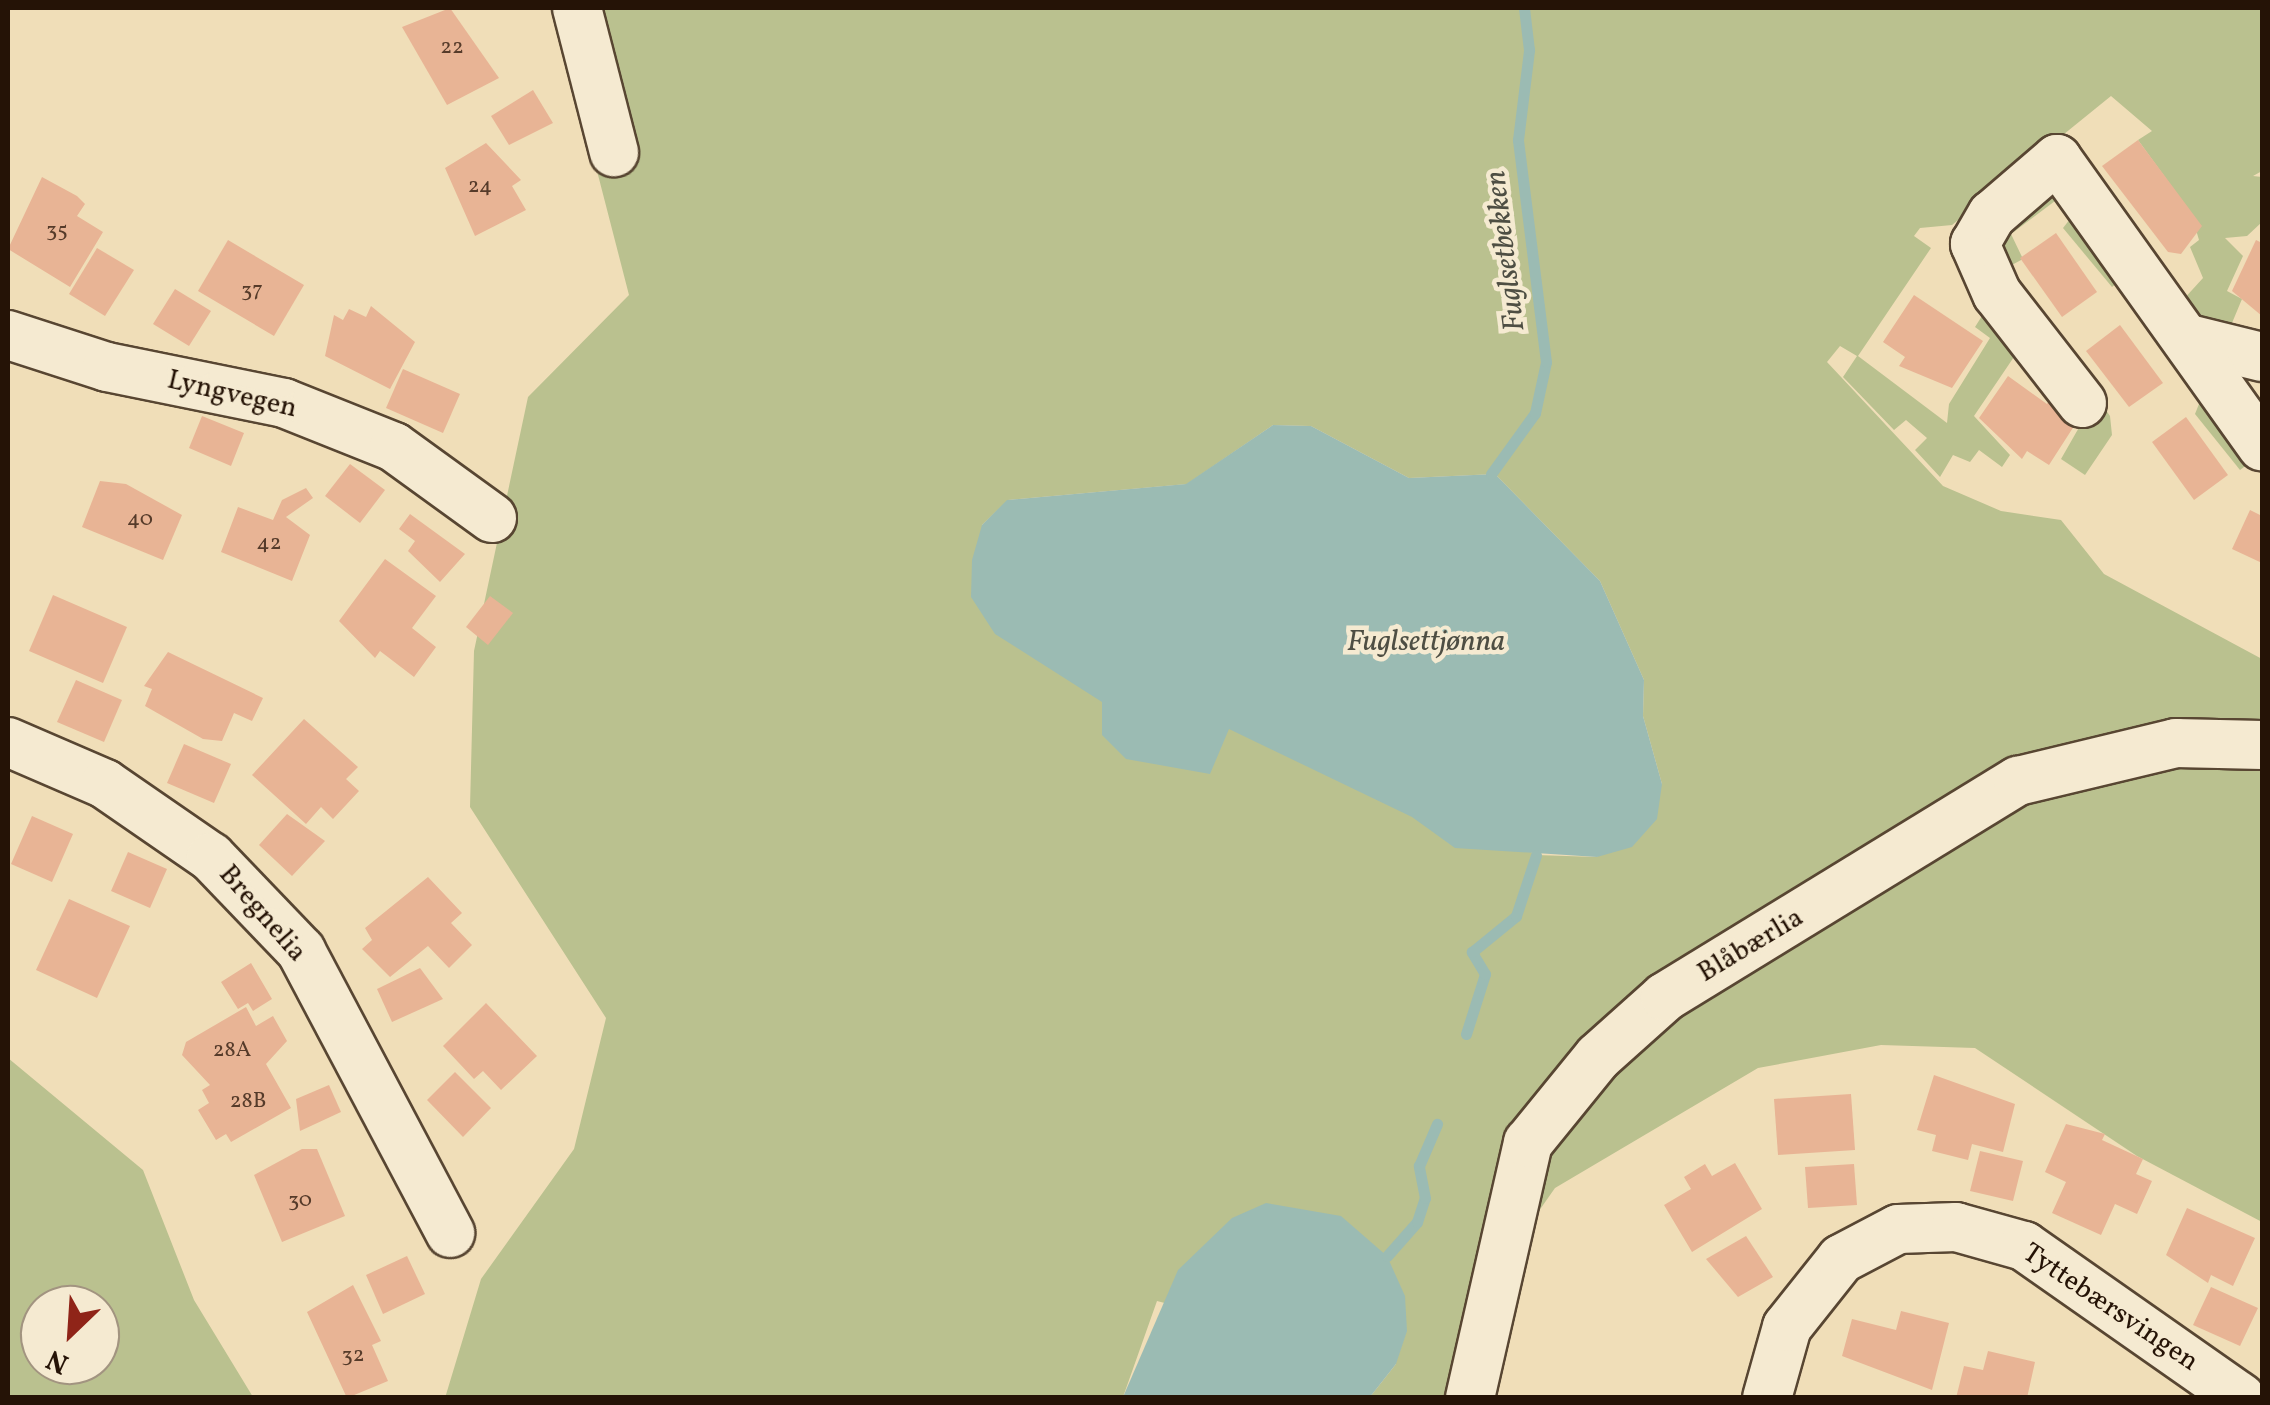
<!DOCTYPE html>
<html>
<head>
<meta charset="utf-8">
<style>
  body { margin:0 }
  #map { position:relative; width:2270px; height:1405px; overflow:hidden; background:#f0deb8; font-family:Vollkorn,serif }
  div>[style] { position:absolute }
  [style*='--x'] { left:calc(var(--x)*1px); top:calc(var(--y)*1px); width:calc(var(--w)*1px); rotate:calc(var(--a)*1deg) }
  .green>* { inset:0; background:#bac18f }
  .water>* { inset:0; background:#9bbbb3 }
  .stream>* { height:11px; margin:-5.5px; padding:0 5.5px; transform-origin:5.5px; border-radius:5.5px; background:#9bbbb3 }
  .building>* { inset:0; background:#e8b495 }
  .roads { filter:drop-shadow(2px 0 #584632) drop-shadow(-2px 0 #584632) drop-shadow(0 2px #584632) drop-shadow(0 -2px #584632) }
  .minor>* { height:48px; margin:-24px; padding:0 24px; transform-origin:24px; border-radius:24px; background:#f5ead1 }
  span { translate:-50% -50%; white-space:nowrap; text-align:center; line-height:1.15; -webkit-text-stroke:9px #f5ead1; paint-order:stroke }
  .number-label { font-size:22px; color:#563b2a }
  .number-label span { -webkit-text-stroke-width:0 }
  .street-label { font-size:28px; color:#251306 }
  .water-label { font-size:30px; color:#4e4e43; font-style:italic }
  .frame { position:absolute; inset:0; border:10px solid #251306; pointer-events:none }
  .north { position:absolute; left:20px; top:1285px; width:100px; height:100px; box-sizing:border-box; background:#f5ead1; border:2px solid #a29480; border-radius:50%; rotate:205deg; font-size:28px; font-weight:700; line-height:40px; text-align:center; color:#251306 }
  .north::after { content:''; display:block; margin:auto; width:35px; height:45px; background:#8f2418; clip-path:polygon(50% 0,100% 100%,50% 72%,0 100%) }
</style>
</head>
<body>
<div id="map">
  <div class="green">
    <i style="clip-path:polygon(evenodd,555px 8px,2262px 8px,2262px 171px,2253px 176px,2262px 177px,2262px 222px,2247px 236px,2225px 238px,2243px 256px,2227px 291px,2242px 299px,2227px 335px,2205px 329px,2182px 301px,2203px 278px,2190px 247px,2199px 240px,2191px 213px,2138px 140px,2152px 131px,2111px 96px,1952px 225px,1920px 228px,1914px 236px,1931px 248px,1858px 356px,1947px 423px,1949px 404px,1990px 338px,1975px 327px,1992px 300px,2020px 348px,1974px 416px,2010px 455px,2002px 467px,1979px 450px,1970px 462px,1953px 455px,1940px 477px,1915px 450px,1927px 438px,1906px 420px,1894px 430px,1843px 377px,1857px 356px,1840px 346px,1827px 362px,1943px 486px,2001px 511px,2061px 520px,2104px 574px,2262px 659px,2262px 1222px,2137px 1156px,1975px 1048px,1881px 1045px,1758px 1068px,1555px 1188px,1504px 1261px,1470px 1397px,1370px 1397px,1396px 1364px,1157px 1301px,1123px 1397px,445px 1398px,481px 1279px,574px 1149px,606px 1018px,470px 807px,474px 651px,528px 397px,629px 295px,555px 8px,1273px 425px,1311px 426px,1409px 478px,1495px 474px,1600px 581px,1644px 680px,1643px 716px,1662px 784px,1597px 857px,1536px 855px,982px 525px,1008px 500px,1187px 484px,1273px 425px)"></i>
    <i style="clip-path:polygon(2038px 190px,2063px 195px,2011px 234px,2023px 259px,2008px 267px,1996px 252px,2110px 416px,2112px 435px,2085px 475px,2061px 459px,2081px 424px,1988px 242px)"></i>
    <i style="clip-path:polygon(2074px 214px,2123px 278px,2112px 287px,2063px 228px)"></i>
    <i style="clip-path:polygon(2201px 399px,2248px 464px,2240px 470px,2195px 414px)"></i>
    <i style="clip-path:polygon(evenodd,8px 1058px,143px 1170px,194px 1300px,253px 1397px,8px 1397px,8px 1058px,40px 1305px,100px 1305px,100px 1365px,40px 1365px,40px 1305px)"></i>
  </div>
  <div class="water">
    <i style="clip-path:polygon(1273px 425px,1311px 426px,1409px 478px,1495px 474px,1600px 581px,1644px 680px,1643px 716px,1662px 784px,1657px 819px,1632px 847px,1597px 857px,1455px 848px,1412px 817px,1229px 729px,1210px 774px,1126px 759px,1102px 735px,1102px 702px,995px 634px,971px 597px,972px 560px,982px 525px,1007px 500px,1186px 484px)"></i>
    <i style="clip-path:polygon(1266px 1203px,1341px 1216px,1387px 1256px,1405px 1296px,1407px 1331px,1396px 1364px,1370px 1397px,1123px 1397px,1178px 1270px,1232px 1218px)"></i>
  </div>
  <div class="stream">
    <i style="--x:1491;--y:474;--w:75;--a:-54.2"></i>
    <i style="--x:1535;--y:413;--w:52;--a:-77.8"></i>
    <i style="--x:1546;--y:362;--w:224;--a:-97.2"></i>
    <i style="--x:1518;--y:140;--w:91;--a:-83"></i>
    <i style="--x:1529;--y:50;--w:42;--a:-96.8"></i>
    <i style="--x:1466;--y:1034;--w:63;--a:-72.4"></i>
    <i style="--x:1485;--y:974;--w:26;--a:-121"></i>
    <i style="--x:1472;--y:952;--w:57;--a:-39.3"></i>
    <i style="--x:1516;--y:916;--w:64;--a:-71.8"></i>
    <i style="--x:1387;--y:1256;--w:45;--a:-48.6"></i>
    <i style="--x:1417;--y:1222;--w:25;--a:-72"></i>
    <i style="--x:1425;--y:1198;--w:33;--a:-101"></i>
    <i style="--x:1419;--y:1166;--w:46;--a:-66.8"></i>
  </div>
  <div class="building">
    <i style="clip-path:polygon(450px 8px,499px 78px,447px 105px,402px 27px)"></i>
    <i style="clip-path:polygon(533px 90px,553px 123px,509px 145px,491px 116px)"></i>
    <i style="clip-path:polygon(2138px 140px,2202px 226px,2181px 254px,2168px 252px,2102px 166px)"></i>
    <i style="clip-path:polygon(486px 143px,521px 180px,512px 186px,526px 210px,475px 236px,445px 168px)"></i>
    <i style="clip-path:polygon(42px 177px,77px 196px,85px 204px,77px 216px,103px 232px,70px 287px,8px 249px)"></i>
    <i style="clip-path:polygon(2056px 233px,2097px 292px,2062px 317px,2020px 258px)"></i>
    <i style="clip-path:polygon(228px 240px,304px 285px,274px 336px,198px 291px)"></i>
    <i style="clip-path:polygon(2256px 240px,2262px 243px,2262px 316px,2232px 291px)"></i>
    <i style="clip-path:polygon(97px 248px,134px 270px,105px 316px,69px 294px)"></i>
    <i style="clip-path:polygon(175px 289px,211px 311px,189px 346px,153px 324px)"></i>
    <i style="clip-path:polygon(1914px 295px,1983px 341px,1952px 388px,1899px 366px,1905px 357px,1883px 342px)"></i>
    <i style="clip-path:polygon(371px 306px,415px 342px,390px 389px,325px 356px,334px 315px,343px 320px,349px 309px,366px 317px)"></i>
    <i style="clip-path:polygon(2120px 325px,2163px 383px,2129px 407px,2086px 351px)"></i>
    <i style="clip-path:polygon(403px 369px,460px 394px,443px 433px,386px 408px)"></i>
    <i style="clip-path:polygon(2008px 376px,2047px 404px,2051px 397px,2076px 423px,2049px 465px,2027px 451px,2022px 459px,1979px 418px)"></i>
    <i style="clip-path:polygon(202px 416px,244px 433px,231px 466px,189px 448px)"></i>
    <i style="clip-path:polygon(2186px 417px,2228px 475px,2194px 500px,2152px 442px)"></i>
    <i style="clip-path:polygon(350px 464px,385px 490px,360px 523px,325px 496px)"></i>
    <i style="clip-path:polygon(100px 481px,126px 484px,182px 515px,163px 560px,82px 527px)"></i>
    <i style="clip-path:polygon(306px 488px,313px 498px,286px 517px,310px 535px,292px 581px,221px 552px,238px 507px,273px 520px,282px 500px)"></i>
    <i style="clip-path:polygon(2250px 510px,2262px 516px,2262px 563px,2232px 549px)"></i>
    <i style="clip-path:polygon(410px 514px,465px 554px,440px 582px,408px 551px,415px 541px,399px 529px)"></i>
    <i style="clip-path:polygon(385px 559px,436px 596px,412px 628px,436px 647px,414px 677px,380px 651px,375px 658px,339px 621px)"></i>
    <i style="clip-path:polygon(53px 595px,127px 627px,103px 683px,29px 651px)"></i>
    <i style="clip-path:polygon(490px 596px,513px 613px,488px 645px,466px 627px)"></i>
    <i style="clip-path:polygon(168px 652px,263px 698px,252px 721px,234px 713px,222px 741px,203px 739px,145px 706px,152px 689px,144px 686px)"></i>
    <i style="clip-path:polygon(76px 680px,122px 700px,104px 742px,57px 722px)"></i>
    <i style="clip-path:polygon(304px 719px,358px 767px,346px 779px,359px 791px,333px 819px,321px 807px,306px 824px,252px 775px)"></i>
    <i style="clip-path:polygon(184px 744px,231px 764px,214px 803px,167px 783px)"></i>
    <i style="clip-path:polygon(287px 814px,325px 841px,292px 876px,259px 845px)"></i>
    <i style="clip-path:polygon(32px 816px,73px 834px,52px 882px,11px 864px)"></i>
    <i style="clip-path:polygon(128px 852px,167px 869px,150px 908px,111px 891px)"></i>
    <i style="clip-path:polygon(428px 877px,462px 913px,451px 923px,472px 945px,449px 968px,428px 946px,390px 977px,362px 949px,372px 940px,365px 928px)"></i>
    <i style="clip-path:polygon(69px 899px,130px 926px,97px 998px,36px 970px)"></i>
    <i style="clip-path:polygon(251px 963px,272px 999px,253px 1011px,248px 1003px,238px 1009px,221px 982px)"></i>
    <i style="clip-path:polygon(420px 968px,443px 999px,392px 1022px,377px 989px)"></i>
    <i style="clip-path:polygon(486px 1003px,537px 1056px,501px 1090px,483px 1071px,474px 1079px,443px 1046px)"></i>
    <i style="clip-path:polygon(246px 1007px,256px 1026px,273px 1016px,287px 1041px,266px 1064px,291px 1108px,231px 1142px,226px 1134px,216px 1140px,198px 1110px,209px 1103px,202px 1090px,210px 1085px,182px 1055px,186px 1042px)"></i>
    <i style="clip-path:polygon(455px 1072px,491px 1108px,463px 1137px,427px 1100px)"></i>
    <i style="clip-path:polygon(1934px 1075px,2015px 1104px,2003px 1152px,1972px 1144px,1968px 1160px,1932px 1151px,1936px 1135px,1917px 1130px)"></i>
    <i style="clip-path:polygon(329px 1085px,341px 1112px,300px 1131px,296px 1099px)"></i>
    <i style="clip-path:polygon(1851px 1094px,1855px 1150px,1778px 1155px,1774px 1099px)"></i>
    <i style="clip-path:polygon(2066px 1124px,2105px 1134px,2102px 1140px,2143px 1159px,2136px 1174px,2152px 1181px,2137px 1214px,2115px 1204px,2101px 1235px,2052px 1213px,2066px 1182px,2045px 1172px)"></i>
    <i style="clip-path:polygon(302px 1149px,317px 1149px,345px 1216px,282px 1242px,254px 1175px)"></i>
    <i style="clip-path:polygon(1980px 1151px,2023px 1161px,2013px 1201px,1970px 1191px)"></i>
    <i style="clip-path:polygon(1735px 1163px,1762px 1209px,1692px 1252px,1664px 1205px,1691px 1189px,1684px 1177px,1705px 1164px,1712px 1176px)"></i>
    <i style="clip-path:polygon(1854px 1164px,1857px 1205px,1808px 1208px,1805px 1167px)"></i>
    <i style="clip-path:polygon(2187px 1208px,2255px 1238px,2233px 1286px,2211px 1275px,2208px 1283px,2166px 1255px)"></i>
    <i style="clip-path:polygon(1746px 1236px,1773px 1277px,1738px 1297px,1706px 1259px)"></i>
    <i style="clip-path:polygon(407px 1256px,425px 1294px,383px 1314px,366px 1275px)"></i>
    <i style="clip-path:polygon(353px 1285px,381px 1341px,372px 1345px,388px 1381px,347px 1398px,307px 1312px)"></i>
    <i style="clip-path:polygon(2211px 1287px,2258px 1308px,2240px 1346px,2193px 1325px)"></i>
    <i style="clip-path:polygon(1901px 1311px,1949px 1323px,1932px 1390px,1842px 1356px,1852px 1319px,1896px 1330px)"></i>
    <i style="clip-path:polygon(1988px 1351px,2035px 1362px,2027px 1398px,1956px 1398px,1964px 1366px,1983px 1370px)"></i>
  </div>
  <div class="roads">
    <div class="minor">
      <i style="--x:577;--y:8;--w:149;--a:75.6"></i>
      <i style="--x:8;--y:335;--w:104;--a:17.9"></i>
      <i style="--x:107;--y:367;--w:181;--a:11.5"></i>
      <i style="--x:284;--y:403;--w:118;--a:21.8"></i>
      <i style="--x:394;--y:447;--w:121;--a:35.9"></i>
      <i style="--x:2189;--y:339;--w:75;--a:13.9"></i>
      <i style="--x:2082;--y:403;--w:138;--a:-127.9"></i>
      <i style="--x:1997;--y:294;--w:55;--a:-113.7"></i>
      <i style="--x:1975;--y:244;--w:34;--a:-60"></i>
      <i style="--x:1992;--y:215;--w:86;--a:-40.7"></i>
      <i style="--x:2057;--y:159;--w:353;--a:54.5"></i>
      <i style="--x:8;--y:742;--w:106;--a:23.4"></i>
      <i style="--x:105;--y:784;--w:129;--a:34.6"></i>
      <i style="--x:211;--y:857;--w:130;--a:46.2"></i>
      <i style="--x:301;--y:951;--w:319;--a:62.1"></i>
      <i style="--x:1470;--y:1398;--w:262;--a:-77.2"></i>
      <i style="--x:1528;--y:1143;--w:111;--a:-50.9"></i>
      <i style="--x:1598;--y:1057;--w:90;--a:-41.8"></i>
      <i style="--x:1665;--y:997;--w:414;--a:-31.5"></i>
      <i style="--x:2018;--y:781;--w:163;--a:-13.5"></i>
      <i style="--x:2176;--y:743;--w:86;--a:1.3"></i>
      <i style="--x:1767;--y:1398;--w:74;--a:-74.3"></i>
      <i style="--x:1787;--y:1327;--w:87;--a:-51.5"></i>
      <i style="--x:1841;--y:1259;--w:64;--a:-27.8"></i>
      <i style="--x:1898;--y:1229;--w:58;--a:-2"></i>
      <i style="--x:1956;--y:1227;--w:71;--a:15.6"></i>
      <i style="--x:2024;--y:1246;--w:265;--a:35"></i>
    </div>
  </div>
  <div class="number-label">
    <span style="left:452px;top:48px">22</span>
    <span style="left:480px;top:187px">24</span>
    <span style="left:57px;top:231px">35</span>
    <span style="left:252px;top:291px">37</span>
    <span style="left:140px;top:520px">40</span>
    <span style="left:269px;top:544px">42</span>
    <span style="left:232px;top:1051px">28A</span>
    <span style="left:248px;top:1102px">28B</span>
    <span style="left:300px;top:1201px">30</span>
    <span style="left:353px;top:1356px">32</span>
  </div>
  <div class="street-label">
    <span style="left:232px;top:395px;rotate:13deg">Lyngvegen</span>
    <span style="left:262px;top:914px;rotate:49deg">Bregnelia</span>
    <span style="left:1751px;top:946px;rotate:-31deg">Blåbærlia</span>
    <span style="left:2110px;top:1308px;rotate:34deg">Tyttebærsvingen</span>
  </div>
  <div class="water-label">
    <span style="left:1506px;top:251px;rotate:-97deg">Fuglsetbekken</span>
    <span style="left:1426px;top:642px">Fuglsettjønna</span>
  </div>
  <div class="frame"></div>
  <div class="north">N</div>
</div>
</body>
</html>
